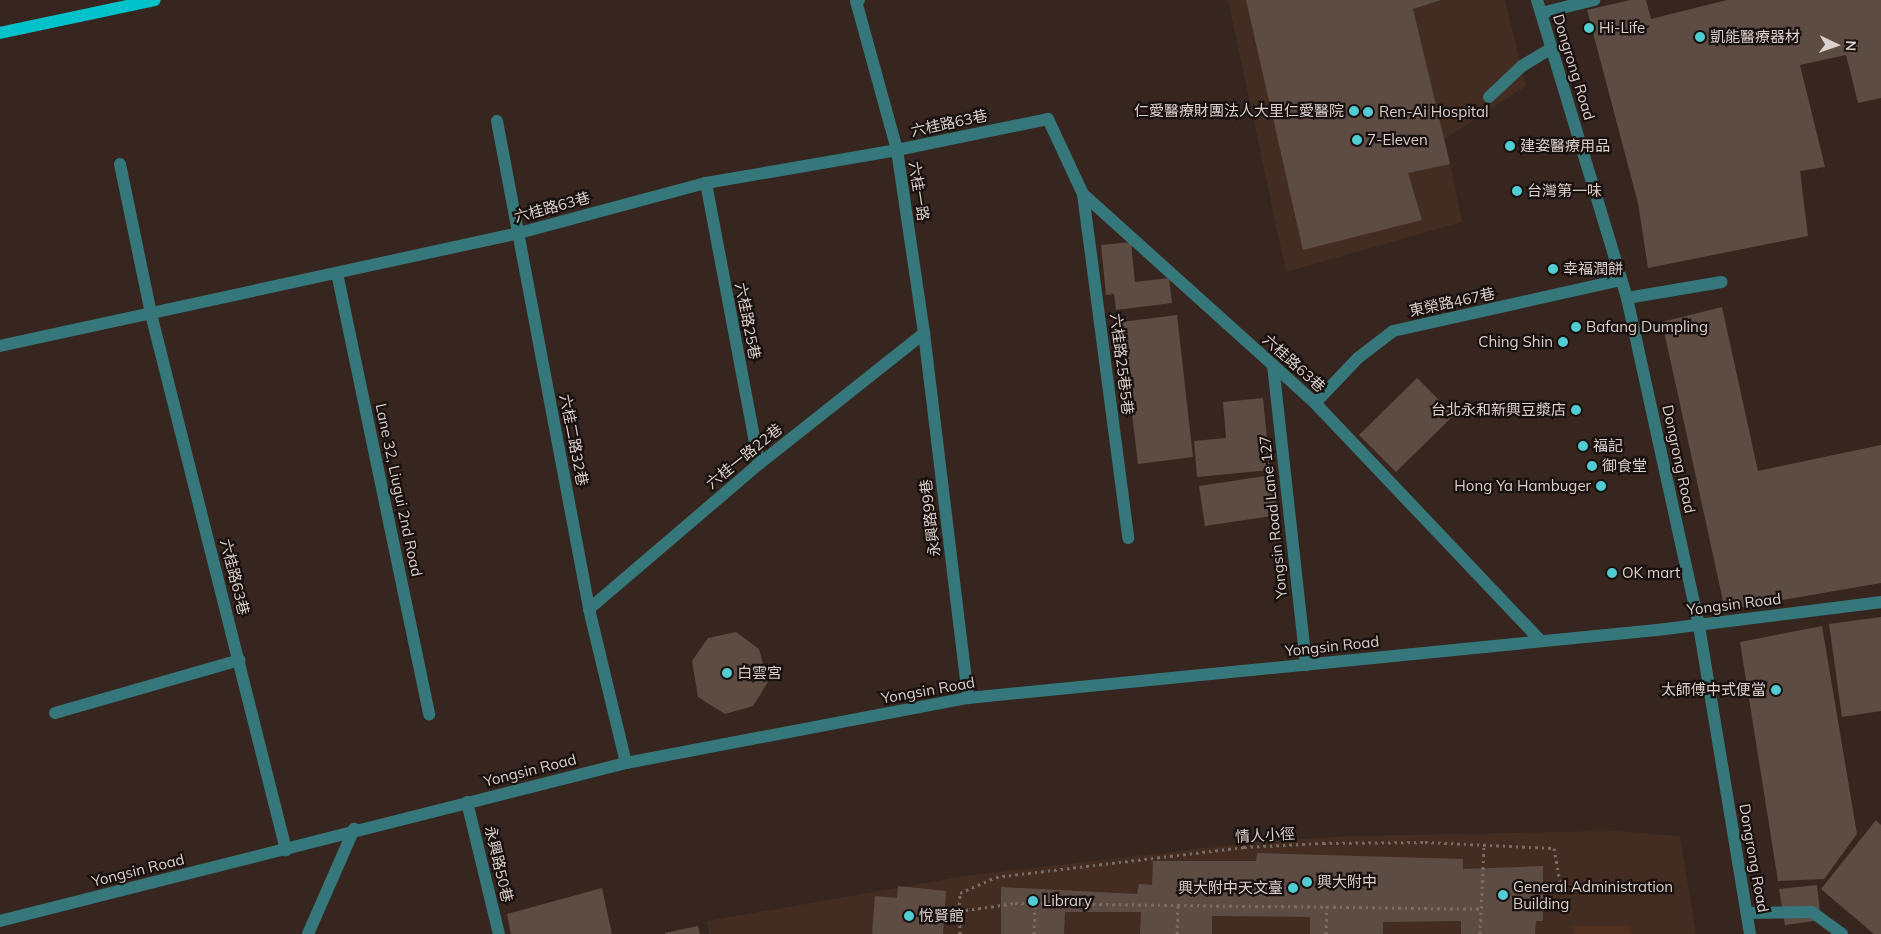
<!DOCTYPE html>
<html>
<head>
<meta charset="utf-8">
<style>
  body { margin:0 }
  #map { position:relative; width:1881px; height:934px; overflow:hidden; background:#36261f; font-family:Mulish,"Noto Sans TC",sans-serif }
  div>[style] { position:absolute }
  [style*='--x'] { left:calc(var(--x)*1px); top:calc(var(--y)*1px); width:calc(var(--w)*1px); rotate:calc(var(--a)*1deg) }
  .built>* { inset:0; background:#432d23 }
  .green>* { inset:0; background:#52301f }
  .building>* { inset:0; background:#5d4c44 }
  .path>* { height:3px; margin-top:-1.5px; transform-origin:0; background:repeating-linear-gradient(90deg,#796b65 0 2.5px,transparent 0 6.5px) }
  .minor>* { height:12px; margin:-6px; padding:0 6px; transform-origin:6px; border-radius:6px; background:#35777a }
  .major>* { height:12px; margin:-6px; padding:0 6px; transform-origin:6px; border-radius:6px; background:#00c2cb }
  .dots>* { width:14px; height:14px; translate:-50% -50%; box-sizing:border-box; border:2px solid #18110e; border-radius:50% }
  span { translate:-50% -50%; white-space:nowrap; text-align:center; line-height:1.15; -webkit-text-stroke:4.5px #18110e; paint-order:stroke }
  .poi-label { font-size:15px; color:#dacfcb }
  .left { translate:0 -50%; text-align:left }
  .right { translate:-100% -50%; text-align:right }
  .street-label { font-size:15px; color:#dacfcb }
  .north { position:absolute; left:1811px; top:20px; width:50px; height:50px; -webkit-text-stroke:4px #18110e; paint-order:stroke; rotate:93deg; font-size:14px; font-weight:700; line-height:20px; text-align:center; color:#dacfcb }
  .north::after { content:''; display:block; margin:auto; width:18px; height:22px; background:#dacfcb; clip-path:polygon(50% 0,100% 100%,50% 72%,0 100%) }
</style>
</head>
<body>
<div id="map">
  <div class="built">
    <i style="clip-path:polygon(1228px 0,1505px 0,1526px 86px,1445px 139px,1462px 222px,1286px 272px)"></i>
    <i style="clip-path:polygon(1614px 831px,1680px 836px,1696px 934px,709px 934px,707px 921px,965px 876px,1256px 842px,1350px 836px)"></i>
  </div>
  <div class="green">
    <i style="clip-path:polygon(1573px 926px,1627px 926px,1633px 934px,1574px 934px)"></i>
  </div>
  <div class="building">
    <i style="clip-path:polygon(1246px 0,1441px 0,1413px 9px,1450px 164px,1408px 173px,1422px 220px,1303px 250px)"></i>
    <i style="clip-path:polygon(1630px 0,1646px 0,1651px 19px,1727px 0,1881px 0,1881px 98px,1858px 103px,1846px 55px,1800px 65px,1825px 167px,1800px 171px,1808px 236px,1648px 268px,1638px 203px,1587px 10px)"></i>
    <i style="clip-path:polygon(1131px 242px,1135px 282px,1169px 278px,1172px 303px,1116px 310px,1114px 294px,1106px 295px,1101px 245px)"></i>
    <i style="clip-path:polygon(1722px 307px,1758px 471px,1881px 445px,1881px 583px,1725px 610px,1662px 322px)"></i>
    <i style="clip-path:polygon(1177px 315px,1193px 457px,1138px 464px,1121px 322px)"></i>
    <i style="clip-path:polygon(1417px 378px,1454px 415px,1396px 472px,1359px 435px)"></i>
    <i style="clip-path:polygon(1263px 398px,1270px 470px,1197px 477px,1194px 441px,1226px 438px,1223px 402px)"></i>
    <i style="clip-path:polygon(1272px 475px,1278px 515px,1205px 526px,1199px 486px)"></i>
    <i style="clip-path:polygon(1881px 617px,1881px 711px,1842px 717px,1829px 624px)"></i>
    <i style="clip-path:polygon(1822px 626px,1857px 834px,1824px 879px,1778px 881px,1740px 642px)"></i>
    <i style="clip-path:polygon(736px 632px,759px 649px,768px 682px,753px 706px,725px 714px,698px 697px,692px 661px,708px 638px)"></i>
    <i style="clip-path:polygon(1876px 820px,1881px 825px,1881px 934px,1874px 934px,1821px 889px)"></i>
    <i style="clip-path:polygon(1257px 853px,1463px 859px,1463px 869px,1543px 866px,1543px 921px,1536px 921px,1535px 934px,1461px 934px,1461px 921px,1383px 922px,1383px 934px,1310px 934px,1310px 917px,1212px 916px,1212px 934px,1140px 934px,1141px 912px,1065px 912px,1064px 934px,1001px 934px,1001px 887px,1137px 894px,1139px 884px,1152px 885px,1153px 861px,1256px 861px)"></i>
    <i style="clip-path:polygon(1817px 885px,1821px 920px,1785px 925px,1779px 889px)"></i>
    <i style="clip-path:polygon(898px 886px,946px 891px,943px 934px,872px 934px,875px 896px,897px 898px)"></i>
    <i style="clip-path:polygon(602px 888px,612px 934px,511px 934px,507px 914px)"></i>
    <i style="clip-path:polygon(698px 926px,700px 934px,665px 934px,665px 933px)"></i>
  </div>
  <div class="path">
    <i style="--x:959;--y:911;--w:18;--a:-87"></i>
    <i style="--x:960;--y:893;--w:39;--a:-24"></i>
    <i style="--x:996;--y:877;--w:250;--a:-6.9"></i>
    <i style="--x:1244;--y:847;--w:79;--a:-2.9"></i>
    <i style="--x:1323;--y:843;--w:102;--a:-0.6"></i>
    <i style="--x:1425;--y:842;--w:129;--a:2.7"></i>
    <i style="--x:1554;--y:848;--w:40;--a:80"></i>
    <i style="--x:960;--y:934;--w:23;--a:-92"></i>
    <i style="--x:959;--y:911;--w:57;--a:-8.1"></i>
    <i style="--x:1015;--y:903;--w:466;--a:0.7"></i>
    <i style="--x:1034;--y:934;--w:31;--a:-88"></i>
    <i style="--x:1177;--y:934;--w:29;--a:-88"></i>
    <i style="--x:1326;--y:934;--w:29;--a:-88"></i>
    <i style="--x:1480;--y:934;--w:89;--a:-87.4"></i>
  </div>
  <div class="minor">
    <i style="--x:859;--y:0;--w:3;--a:162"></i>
    <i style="--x:856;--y:1;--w:155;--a:74.6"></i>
    <i style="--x:897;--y:150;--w:185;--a:81.6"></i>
    <i style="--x:924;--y:333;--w:368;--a:83.1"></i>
    <i style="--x:1537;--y:0;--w:311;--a:73.2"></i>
    <i style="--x:1627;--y:298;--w:336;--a:77.6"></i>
    <i style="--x:1699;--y:626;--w:312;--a:80.6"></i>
    <i style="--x:1541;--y:13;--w:55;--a:-13.8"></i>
    <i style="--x:1489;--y:97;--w:45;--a:-43.2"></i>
    <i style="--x:1522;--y:66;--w:35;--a:-31"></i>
    <i style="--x:497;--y:121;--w:497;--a:79.3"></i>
    <i style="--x:589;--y:609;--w:158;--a:76.5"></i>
    <i style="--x:120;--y:164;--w:153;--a:78.3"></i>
    <i style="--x:151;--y:314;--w:553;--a:75.86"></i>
    <i style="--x:706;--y:183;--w:286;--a:79.3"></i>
    <i style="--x:1083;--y:194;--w:347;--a:82.5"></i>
    <i style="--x:337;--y:273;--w:451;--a:78.2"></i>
    <i style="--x:1627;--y:298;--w:96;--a:-9.6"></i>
    <i style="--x:0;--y:346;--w:531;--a:-12.28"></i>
    <i style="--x:519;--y:233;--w:194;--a:-15"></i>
    <i style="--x:706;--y:183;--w:194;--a:-9.8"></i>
    <i style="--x:897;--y:150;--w:154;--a:-11.6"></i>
    <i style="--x:1048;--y:119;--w:83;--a:65"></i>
    <i style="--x:1083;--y:194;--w:312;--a:42"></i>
    <i style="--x:1315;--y:403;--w:328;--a:46.5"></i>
    <i style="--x:1273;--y:365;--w:302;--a:83.7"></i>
    <i style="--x:1315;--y:403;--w:62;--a:-46.3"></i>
    <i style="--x:1358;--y:358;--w:44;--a:-37.6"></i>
    <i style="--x:1393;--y:331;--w:234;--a:-12.6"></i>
    <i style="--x:589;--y:609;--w:223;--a:-40.5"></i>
    <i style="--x:759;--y:464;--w:211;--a:-38.4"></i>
    <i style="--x:55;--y:713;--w:192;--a:-16"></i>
    <i style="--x:467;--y:802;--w:136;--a:76.4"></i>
    <i style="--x:1747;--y:913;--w:65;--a:-0.9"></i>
    <i style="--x:1812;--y:912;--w:37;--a:36"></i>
    <i style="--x:0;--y:921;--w:646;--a:-14.17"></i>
    <i style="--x:626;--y:763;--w:348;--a:-10.8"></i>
    <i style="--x:968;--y:698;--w:692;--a:-5.64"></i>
    <i style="--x:1657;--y:630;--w:226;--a:-7.1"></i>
    <i style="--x:308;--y:934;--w:115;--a:-66.3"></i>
  </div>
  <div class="major">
    <i style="--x:0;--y:33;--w:158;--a:-12"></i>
  </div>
  <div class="dots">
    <i style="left:1589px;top:28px;background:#51ccd3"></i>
    <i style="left:1700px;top:37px;background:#51ccd3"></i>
    <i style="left:1354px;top:111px;background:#51ccd3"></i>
    <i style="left:1368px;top:112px;background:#51ccd3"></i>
    <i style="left:1357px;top:140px;background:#51ccd3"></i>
    <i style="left:1510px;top:146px;background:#51ccd3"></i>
    <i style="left:1517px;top:191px;background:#51ccd3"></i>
    <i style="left:1553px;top:269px;background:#51ccd3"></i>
    <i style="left:1576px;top:327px;background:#51ccd3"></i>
    <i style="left:1563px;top:342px;background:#51ccd3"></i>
    <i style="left:1576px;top:410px;background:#51ccd3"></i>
    <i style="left:1583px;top:446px;background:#51ccd3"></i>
    <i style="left:1592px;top:466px;background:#51ccd3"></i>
    <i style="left:1601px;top:486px;background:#51ccd3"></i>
    <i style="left:1612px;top:573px;background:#51ccd3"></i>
    <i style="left:727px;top:673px;background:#51ccd3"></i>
    <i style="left:1776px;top:690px;background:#51ccd3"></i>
    <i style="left:1307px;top:882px;background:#51ccd3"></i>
    <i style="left:1293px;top:888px;background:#51ccd3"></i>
    <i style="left:1503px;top:895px;background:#51ccd3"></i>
    <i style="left:1033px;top:901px;background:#51ccd3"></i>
    <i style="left:909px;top:916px;background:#51ccd3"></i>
  </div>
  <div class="poi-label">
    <span class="left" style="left:1599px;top:28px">Hi-Life</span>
    <span class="left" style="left:1710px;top:37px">凱能醫療器材</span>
    <span class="right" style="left:1344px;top:111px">仁愛醫療財團法人大里仁愛醫院</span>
    <span class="left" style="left:1379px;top:112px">Ren-Ai Hospital</span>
    <span class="left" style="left:1367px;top:140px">7-Eleven</span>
    <span class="left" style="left:1520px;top:146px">建姿醫療用品</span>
    <span class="left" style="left:1527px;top:191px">台灣第一味</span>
    <span class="left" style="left:1563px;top:269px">幸福潤餅</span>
    <span class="left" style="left:1586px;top:327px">Bafang Dumpling</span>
    <span class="right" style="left:1553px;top:342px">Ching Shin</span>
    <span class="right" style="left:1566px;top:410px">台北永和新興豆漿店</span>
    <span class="left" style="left:1593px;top:446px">福記</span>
    <span class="left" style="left:1602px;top:466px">御食堂</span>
    <span class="right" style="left:1591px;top:486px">Hong Ya Hambuger</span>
    <span class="left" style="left:1622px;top:573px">OK mart</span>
    <span class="left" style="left:737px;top:673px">白雲宮</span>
    <span class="right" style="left:1766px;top:690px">太師傅中式便當</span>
    <span class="left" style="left:1317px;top:882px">興大附中</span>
    <span class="left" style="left:1513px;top:895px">General Administration<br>Building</span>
    <span class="right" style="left:1283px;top:888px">興大附中天文臺</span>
    <span class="left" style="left:1043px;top:901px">Library</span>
    <span class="left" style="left:919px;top:916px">悅賢館</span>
  </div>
  <div class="street-label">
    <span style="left:1574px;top:67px;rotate:73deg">Dongrong Road</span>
    <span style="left:949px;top:123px;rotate:-12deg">六桂路63巷</span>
    <span style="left:919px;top:191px;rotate:81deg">六桂一路</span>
    <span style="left:552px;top:207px;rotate:-15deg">六桂路63巷</span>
    <span style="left:1452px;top:302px;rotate:-12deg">東榮路467巷</span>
    <span style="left:748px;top:321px;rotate:79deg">六桂路25巷</span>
    <span style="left:1294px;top:363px;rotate:42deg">六桂路63巷</span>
    <span style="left:1122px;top:364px;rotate:83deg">六桂路25巷5巷</span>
    <span style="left:574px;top:440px;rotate:79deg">六桂二路32巷</span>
    <span style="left:744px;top:456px;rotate:-39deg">六桂一路22巷</span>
    <span style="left:1679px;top:459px;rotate:78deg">Dongrong Road</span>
    <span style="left:399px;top:490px;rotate:78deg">Lane 32, Liugui 2nd Road</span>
    <span style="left:1273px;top:517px;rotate:-96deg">Yongsin Road Lane 127</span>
    <span style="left:930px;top:518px;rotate:-97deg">永興路99巷</span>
    <span style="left:235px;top:577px;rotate:76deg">六桂路63巷</span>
    <span style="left:1734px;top:604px;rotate:-7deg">Yongsin Road</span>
    <span style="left:1332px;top:646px;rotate:-6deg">Yongsin Road</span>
    <span style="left:928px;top:690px;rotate:-10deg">Yongsin Road</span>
    <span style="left:530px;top:770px;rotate:-14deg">Yongsin Road</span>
    <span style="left:1265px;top:835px;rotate:-3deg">情人小徑</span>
    <span style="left:1754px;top:858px;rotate:80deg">Dongrong Road</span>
    <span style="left:499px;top:864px;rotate:77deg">永興路50巷</span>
    <span style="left:138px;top:870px;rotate:-14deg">Yongsin Road</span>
  </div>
  <div class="north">N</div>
</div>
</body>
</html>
